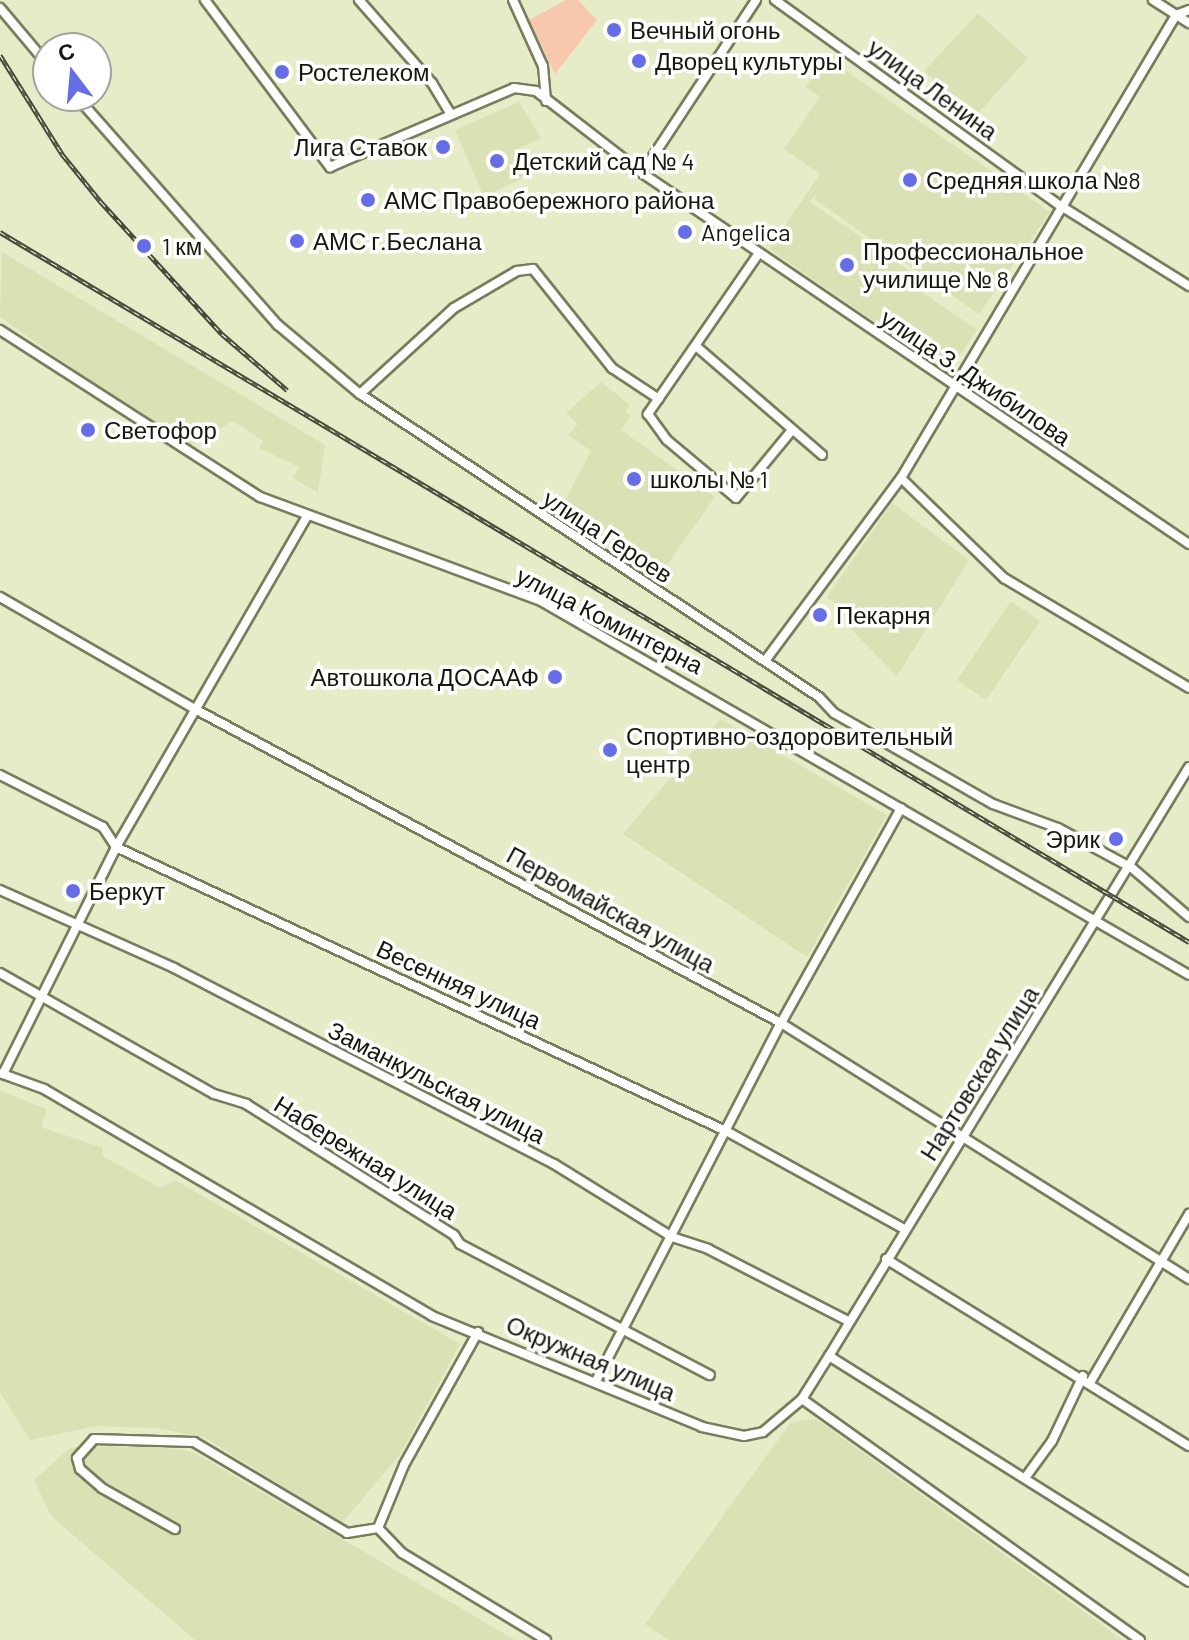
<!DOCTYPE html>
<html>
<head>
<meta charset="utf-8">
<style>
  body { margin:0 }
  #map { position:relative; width:1189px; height:1640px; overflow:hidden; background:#e6ecc8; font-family:Barlow,sans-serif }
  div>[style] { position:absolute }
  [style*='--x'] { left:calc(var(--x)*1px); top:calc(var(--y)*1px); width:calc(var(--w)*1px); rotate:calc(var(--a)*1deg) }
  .built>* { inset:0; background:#dae1b5 }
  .green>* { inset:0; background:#f7c8ae }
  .roads { filter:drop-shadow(2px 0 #787d5c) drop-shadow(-2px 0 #787d5c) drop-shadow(0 2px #787d5c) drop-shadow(0 -2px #787d5c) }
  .minor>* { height:8px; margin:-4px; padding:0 4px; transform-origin:4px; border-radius:4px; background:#fff }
  .rail>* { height:5px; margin-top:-2.5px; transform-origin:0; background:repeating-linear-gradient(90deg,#fff 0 6px,#484b38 0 12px); box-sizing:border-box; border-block:2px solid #484b38 }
  .dots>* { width:22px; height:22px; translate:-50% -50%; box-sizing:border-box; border:4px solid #fff; border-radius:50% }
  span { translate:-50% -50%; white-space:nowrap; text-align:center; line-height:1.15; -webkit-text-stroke:7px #fff; paint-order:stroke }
  .poi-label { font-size:24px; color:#16180b }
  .left { translate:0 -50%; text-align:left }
  .right { translate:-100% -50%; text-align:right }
  .street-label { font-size:24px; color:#16180b }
  .north { position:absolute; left:32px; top:32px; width:80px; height:80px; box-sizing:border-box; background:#fff; border:2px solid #a2a39d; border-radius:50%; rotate:344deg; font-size:22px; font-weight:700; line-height:32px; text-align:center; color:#16180b }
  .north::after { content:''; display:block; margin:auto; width:28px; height:36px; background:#666ee7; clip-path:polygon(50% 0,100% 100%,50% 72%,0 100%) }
</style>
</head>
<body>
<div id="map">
  <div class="built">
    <i style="clip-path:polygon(978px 13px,1028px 58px,974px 118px,956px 102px,947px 113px,923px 91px,934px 80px,924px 71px)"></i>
    <i style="clip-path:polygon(823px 55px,1050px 212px,979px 314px,814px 199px,819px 191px,810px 202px,924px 281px,919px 290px,977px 330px,948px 372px,769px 249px,820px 174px,784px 149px,820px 97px,806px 87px)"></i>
    <i style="clip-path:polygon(519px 102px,541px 138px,519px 148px,533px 173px,484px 197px,455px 130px)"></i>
    <i style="clip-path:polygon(2px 252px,325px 445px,318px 493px,293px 478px,299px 467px,259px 448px,263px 441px,233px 421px,186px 448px,0 317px)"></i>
    <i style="clip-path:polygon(601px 382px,630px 405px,625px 411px,631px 416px,621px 430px,715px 497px,664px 569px,565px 500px,591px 451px,568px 435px,578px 424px,566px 413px)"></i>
    <i style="clip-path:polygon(892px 503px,969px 560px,897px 676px,850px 628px,856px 623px,853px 617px,827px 597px)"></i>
    <i style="clip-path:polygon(1011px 601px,1040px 621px,986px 700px,957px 680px)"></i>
    <i style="clip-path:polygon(720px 719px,887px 815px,807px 957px,623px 834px)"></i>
    <i style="clip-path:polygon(0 1091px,47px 1109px,41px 1127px,103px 1148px,103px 1156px,160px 1188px,175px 1180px,460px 1344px,401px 1453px,342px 1523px,204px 1437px,155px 1428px,96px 1426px,30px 1440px,0 1392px)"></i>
    <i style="clip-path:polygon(816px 1419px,1123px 1640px,668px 1640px,645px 1624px,791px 1422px)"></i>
    <i style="clip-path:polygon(152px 1446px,193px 1452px,515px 1640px,195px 1640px,51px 1516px,34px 1480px,71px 1447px)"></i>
  </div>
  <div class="green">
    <i style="clip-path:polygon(566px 0,578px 0,597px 20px,555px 74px,529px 20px)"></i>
  </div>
  <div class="roads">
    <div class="minor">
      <i style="--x:205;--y:0;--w:209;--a:53.2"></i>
      <i style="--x:330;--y:167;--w:200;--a:-23.2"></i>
      <i style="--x:514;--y:88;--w:22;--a:8"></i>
      <i style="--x:536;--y:91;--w:134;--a:37.7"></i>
      <i style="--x:642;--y:173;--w:661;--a:34.15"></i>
      <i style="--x:359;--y:0;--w:111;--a:48.7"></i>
      <i style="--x:432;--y:83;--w:37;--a:59"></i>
      <i style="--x:513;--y:0;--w:72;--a:65.6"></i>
      <i style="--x:543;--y:66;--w:35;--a:85"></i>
      <i style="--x:775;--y:0;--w:352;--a:35.8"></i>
      <i style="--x:1061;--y:206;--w:151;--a:32"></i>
      <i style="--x:1153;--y:0;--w:43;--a:32.6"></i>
      <i style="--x:0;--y:8;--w:75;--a:49.9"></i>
      <i style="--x:76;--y:96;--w:305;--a:48.6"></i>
      <i style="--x:278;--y:325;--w:107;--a:40.1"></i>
      <i style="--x:360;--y:394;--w:550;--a:33.43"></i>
      <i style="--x:819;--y:697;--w:22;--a:47"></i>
      <i style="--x:834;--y:713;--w:183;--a:29.8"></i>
      <i style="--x:993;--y:804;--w:69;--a:20.3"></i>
      <i style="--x:1058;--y:828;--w:84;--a:28.4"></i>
      <i style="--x:1132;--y:868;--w:75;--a:40.7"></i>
      <i style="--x:642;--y:173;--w:207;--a:-56.6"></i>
      <i style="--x:759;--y:253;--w:196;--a:124.6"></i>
      <i style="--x:648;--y:414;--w:32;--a:54"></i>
      <i style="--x:667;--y:440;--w:90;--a:40"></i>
      <i style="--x:736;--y:498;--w:88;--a:-50.5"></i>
      <i style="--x:0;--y:330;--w:309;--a:32.7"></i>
      <i style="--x:260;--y:497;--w:300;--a:20.3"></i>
      <i style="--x:541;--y:601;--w:748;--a:29.99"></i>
      <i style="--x:697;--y:347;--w:165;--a:40.8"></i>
      <i style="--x:360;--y:394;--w:127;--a:-42.5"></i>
      <i style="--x:454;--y:308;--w:73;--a:-30.4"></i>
      <i style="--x:517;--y:271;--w:16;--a:-7"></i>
      <i style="--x:533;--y:269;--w:127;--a:51.4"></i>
      <i style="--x:612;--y:368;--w:56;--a:33.4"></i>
      <i style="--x:901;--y:478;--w:144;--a:44.2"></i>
      <i style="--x:1004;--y:578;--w:215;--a:30.7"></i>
      <i style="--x:0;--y:597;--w:223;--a:29.9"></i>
      <i style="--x:193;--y:708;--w:667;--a:28.18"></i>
      <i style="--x:781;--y:1023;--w:482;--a:32.1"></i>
      <i style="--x:765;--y:661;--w:228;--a:-53.4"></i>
      <i style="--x:901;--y:478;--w:539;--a:-59.29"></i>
      <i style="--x:1176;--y:15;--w:14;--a:-21"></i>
      <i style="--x:0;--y:775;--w:115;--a:26.8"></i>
      <i style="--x:103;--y:827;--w:24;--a:57"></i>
      <i style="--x:116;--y:847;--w:673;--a:24.97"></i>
      <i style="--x:726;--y:1131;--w:203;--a:28.8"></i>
      <i style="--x:0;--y:890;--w:191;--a:24.1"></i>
      <i style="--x:174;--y:968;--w:428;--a:27.3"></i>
      <i style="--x:554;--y:1164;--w:139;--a:31.7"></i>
      <i style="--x:672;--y:1237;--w:38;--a:18"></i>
      <i style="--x:708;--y:1249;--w:157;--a:27.2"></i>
      <i style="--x:0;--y:973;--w:246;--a:29.5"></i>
      <i style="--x:214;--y:1094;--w:34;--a:17"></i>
      <i style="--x:246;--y:1104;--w:246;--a:32.2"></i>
      <i style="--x:454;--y:1235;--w:11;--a:56"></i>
      <i style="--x:460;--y:1244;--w:282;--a:27.7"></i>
      <i style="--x:0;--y:1073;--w:47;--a:20"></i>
      <i style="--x:44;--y:1089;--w:450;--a:30.3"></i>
      <i style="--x:432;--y:1316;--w:292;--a:22.3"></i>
      <i style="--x:702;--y:1427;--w:43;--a:12.1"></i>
      <i style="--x:744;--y:1436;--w:19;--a:-12"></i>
      <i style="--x:763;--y:1432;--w:51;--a:-40.2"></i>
      <i style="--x:802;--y:1399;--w:51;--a:-57.9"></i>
      <i style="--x:829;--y:1356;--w:690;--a:-58.57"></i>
      <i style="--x:3;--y:1074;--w:254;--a:-63.5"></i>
      <i style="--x:116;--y:847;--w:380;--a:-60"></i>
      <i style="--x:886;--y:1259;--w:356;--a:31.7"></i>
      <i style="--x:478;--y:1332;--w:152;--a:119.1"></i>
      <i style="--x:404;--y:1465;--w:68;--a:112.4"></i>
      <i style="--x:378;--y:1528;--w:35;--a:46"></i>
      <i style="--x:402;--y:1553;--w:168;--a:31.1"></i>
      <i style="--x:829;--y:1356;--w:425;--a:32.1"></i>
      <i style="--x:596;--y:1381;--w:403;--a:-62.7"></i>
      <i style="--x:781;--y:1023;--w:246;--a:-60.8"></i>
      <i style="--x:1091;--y:1381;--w:194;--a:-59.6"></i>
      <i style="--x:802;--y:1399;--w:415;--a:35.5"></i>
      <i style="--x:1025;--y:1478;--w:46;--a:-53.9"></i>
      <i style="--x:1052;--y:1441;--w:72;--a:-64.5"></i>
      <i style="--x:175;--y:1529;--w:84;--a:-150.7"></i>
      <i style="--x:102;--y:1488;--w:29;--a:-139"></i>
      <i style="--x:80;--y:1469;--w:11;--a:-105"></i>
      <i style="--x:77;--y:1458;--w:25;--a:-48"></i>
      <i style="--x:94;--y:1439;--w:100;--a:1.7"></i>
      <i style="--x:194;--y:1442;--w:178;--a:30.7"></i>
      <i style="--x:347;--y:1533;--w:31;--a:-9"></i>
    </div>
  </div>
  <div class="rail">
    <i style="--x:0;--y:55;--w:117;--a:57.9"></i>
    <i style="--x:62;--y:154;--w:62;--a:50.9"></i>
    <i style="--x:101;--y:202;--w:179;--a:47.5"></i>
    <i style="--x:222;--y:334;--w:86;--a:40.7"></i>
    <i style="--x:0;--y:232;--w:1385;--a:30.84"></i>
  </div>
  <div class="dots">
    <i style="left:614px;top:30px;background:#666ee7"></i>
    <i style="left:639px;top:61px;background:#666ee7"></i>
    <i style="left:282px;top:72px;background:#666ee7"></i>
    <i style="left:443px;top:147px;background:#666ee7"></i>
    <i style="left:497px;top:161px;background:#666ee7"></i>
    <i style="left:910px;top:180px;background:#666ee7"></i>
    <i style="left:368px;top:200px;background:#666ee7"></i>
    <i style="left:685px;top:232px;background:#666ee7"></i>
    <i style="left:297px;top:241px;background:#666ee7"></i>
    <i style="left:144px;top:246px;background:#666ee7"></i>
    <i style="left:847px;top:265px;background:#666ee7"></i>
    <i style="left:88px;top:430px;background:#666ee7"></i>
    <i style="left:634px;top:479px;background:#666ee7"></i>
    <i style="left:820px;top:615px;background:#666ee7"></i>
    <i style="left:555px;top:677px;background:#666ee7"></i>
    <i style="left:610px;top:750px;background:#666ee7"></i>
    <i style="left:1116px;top:839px;background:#666ee7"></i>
    <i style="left:73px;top:891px;background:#666ee7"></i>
  </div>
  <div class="poi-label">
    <span class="left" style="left:630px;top:30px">Вечный огонь</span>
    <span class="left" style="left:655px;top:61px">Дворец культуры</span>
    <span class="left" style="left:298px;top:72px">Ростелеком</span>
    <span class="right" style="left:427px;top:147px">Лига Ставок</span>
    <span class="left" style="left:513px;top:161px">Детский сад № 4</span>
    <span class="left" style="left:926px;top:180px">Средняя школа №8</span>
    <span class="left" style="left:384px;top:200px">АМС Правобережного района</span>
    <span class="left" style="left:701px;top:232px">Angelica</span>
    <span class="left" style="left:313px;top:241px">АМС г.Беслана</span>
    <span class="left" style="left:162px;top:246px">1 км</span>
    <span class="left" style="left:863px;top:265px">Профессиональное<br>училище № 8</span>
    <span class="left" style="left:104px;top:430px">Светофор</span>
    <span class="left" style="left:650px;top:479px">школы № 1</span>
    <span class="left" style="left:836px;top:615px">Пекарня</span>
    <span class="right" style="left:539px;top:677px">Автошкола ДОСААФ</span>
    <span class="left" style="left:626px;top:750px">Спортивно-оздоровительный<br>центр</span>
    <span class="right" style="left:1100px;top:839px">Эрик</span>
    <span class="left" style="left:89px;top:891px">Беркут</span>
  </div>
  <div class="street-label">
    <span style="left:933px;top:89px;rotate:36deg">улица Ленина</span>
    <span style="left:976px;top:377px;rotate:34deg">улица З. Джибилова</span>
    <span style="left:608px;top:536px;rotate:33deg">улица Героев</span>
    <span style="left:610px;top:620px;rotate:27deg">улица Коминтерна</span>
    <span style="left:611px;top:909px;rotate:29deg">Первомайская улица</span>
    <span style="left:459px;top:984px;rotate:25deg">Весенняя улица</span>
    <span style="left:979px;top:1073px;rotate:-58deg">Нартовская улица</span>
    <span style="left:437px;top:1082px;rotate:27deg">Заманкульская улица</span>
    <span style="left:366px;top:1157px;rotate:32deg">Набережная улица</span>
    <span style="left:591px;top:1358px;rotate:23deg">Окружная улица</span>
  </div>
  <div class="north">С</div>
</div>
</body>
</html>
